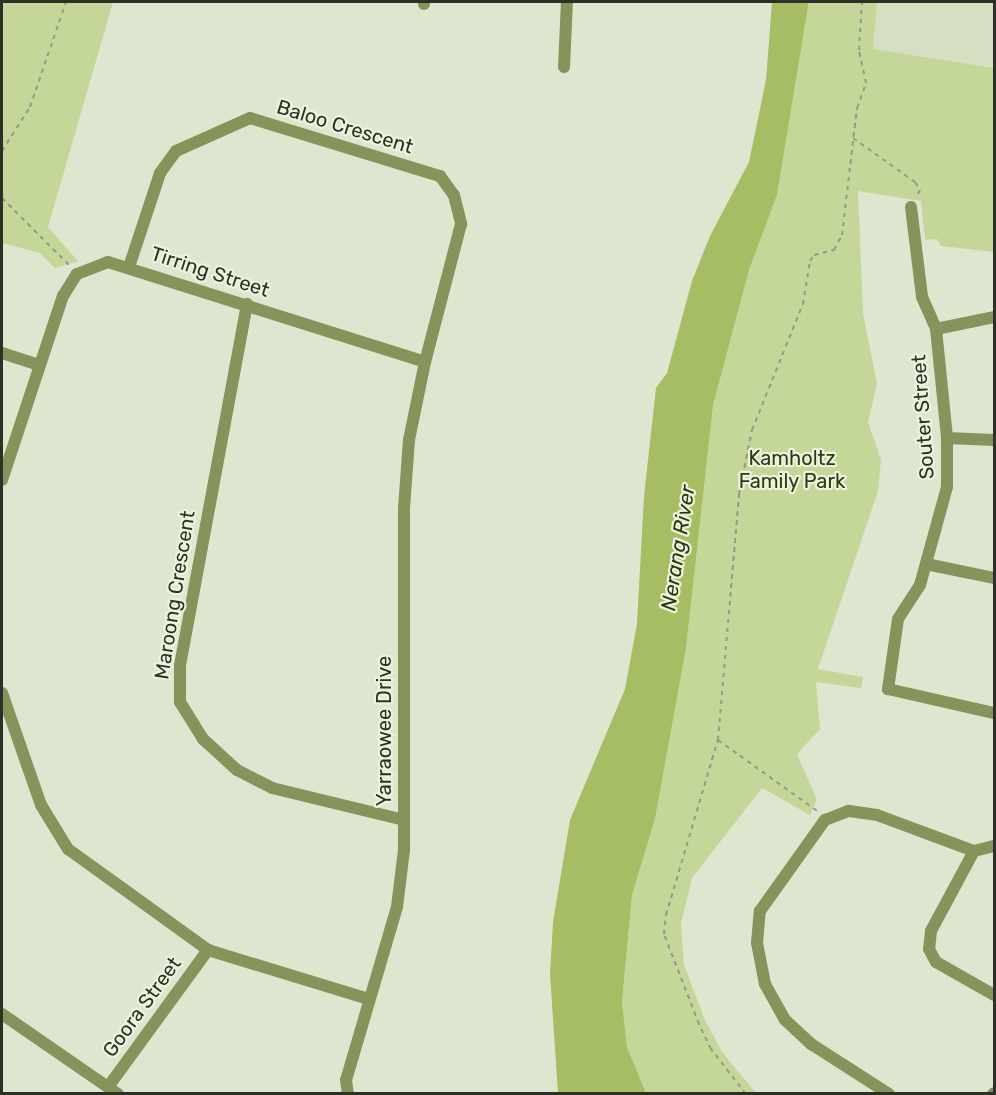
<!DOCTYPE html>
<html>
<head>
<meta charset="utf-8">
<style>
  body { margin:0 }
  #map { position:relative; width:996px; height:1095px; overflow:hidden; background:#dfe6d0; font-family:Rubik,sans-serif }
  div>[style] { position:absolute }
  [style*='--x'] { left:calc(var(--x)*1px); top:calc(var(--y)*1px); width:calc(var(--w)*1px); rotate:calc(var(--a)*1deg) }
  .built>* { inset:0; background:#d6dfc1 }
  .green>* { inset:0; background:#c5d699 }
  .water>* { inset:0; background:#a6bd63 }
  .path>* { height:2px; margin-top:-1px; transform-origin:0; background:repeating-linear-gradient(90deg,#949989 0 4.5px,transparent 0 9px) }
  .street>* { height:12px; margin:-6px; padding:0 6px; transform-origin:6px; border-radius:6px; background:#85945b }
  span { translate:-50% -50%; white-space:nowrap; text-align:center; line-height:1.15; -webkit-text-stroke:4.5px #ecf3dd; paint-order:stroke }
  .street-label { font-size:20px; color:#2d3027 }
  .park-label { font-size:20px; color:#2f3812 }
  .water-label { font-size:21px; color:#2e3711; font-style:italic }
  .frame { position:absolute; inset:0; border:3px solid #2d3027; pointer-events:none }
</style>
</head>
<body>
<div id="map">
  <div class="built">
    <i style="clip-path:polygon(877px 2px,994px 2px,994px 68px,872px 49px)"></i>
  </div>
  <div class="green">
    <i style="clip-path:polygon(2px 2px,113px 2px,48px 227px,78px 261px,55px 268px,40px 253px,2px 243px)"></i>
    <i style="clip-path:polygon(808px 2px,877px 2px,873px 49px,994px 68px,994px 252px,941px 246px,937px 239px,925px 240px,921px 201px,858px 191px,863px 313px,877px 384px,868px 422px,881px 460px,878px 491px,818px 669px,863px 677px,861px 688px,816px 682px,820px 729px,797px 754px,817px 800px,810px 815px,762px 788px,692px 878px,681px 924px,684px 965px,704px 1018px,722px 1052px,756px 1093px,646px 1094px,627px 1047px,622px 1002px,632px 895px,655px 819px,686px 648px,712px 405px,749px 270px,777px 195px)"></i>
  </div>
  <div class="water">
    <i style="clip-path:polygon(772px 2px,808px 2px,808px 6px,777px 195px,749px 270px,713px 405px,686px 648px,655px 819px,632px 895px,622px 1002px,627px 1047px,646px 1093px,558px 1093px,550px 974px,553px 922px,570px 820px,625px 689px,637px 624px,644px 496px,656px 388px,667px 373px,692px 281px,710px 236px,749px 162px,766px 80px)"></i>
  </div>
  <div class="path">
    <i style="--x:853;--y:138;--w:76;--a:35.4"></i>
    <i style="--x:915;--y:182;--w:9;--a:58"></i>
    <i style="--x:920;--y:190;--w:7;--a:117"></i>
    <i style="--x:2;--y:151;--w:52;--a:-57.5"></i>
    <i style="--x:30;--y:107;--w:111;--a:-71.1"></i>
    <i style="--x:2;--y:198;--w:96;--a:45"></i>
    <i style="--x:718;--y:740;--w:122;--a:35.6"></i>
    <i style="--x:746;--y:1094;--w:57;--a:-127.9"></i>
    <i style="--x:711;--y:1049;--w:28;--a:-116"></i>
    <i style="--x:699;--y:1024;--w:97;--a:-111.3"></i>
    <i style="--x:664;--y:934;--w:19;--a:-84"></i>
    <i style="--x:666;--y:915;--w:183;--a:-73.5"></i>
    <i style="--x:718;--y:740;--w:247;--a:-85.1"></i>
    <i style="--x:739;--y:494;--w:65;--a:-78.5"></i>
    <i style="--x:752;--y:430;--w:136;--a:-68"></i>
    <i style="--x:803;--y:304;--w:44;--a:-80.8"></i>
    <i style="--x:810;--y:261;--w:7;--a:-56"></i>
    <i style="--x:814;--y:255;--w:21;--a:-14"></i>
    <i style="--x:834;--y:250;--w:17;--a:-62"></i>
    <i style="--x:842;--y:235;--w:128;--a:-83.3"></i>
    <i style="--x:857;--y:108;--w:27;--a:-70"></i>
    <i style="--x:866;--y:83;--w:34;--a:-102"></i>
    <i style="--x:859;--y:50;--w:48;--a:-86.4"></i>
  </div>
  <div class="street">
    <i style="--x:424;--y:4;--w:2;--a:-90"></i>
    <i style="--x:564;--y:67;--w:65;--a:-87.4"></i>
    <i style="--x:911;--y:207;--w:91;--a:83"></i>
    <i style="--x:922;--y:297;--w:35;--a:66"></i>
    <i style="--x:936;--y:329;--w:110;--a:84.2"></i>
    <i style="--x:947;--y:438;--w:49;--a:90"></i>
    <i style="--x:947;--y:487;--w:102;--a:105.4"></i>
    <i style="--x:920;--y:585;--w:40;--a:122.9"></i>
    <i style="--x:898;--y:619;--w:71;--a:98.1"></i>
    <i style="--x:888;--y:689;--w:109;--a:12.8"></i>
    <i style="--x:129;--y:267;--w:99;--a:-71.7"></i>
    <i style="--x:160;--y:173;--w:27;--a:-54"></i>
    <i style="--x:176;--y:151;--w:81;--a:-24"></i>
    <i style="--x:250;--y:118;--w:199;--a:17"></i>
    <i style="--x:440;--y:176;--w:24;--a:54"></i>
    <i style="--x:454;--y:195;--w:30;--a:76"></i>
    <i style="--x:461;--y:224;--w:143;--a:104.6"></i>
    <i style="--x:425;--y:362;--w:80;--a:101.6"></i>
    <i style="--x:409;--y:440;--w:68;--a:94.2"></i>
    <i style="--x:404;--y:508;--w:342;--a:90"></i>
    <i style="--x:404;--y:850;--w:57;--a:97"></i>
    <i style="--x:397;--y:907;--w:180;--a:106.4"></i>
    <i style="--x:346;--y:1080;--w:14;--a:82"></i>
    <i style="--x:247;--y:304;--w:367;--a:100.5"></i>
    <i style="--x:180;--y:665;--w:37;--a:90"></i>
    <i style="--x:180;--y:702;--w:44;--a:58.1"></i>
    <i style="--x:203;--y:739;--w:46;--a:42.4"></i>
    <i style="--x:237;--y:770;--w:39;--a:27"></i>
    <i style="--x:272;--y:788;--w:136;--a:13.6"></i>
    <i style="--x:936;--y:329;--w:59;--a:-11.7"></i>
    <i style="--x:2;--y:353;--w:39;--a:18"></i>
    <i style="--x:947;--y:438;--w:47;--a:2.4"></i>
    <i style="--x:2;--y:480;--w:194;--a:-71.7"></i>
    <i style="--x:63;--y:296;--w:26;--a:-58"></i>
    <i style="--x:77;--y:274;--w:33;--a:-21"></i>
    <i style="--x:108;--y:262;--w:332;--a:17.5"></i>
    <i style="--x:926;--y:564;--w:69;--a:11.6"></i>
    <i style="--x:2;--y:693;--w:119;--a:70.8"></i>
    <i style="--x:41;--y:805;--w:52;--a:58.5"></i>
    <i style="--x:68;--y:849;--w:173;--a:35.8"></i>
    <i style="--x:208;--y:950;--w:167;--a:17"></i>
    <i style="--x:974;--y:851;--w:91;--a:118.3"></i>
    <i style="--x:931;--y:931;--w:18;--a:96"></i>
    <i style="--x:929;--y:949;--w:15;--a:62"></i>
    <i style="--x:936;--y:962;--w:67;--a:29.6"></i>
    <i style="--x:2;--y:1014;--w:141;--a:34.6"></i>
    <i style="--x:108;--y:1087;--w:170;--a:-53.9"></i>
    <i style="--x:889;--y:1094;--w:93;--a:-147.3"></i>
    <i style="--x:811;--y:1044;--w:35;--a:-137"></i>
    <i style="--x:785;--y:1020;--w:41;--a:-119.1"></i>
    <i style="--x:765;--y:984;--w:42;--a:-101"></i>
    <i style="--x:757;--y:943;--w:32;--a:-85"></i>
    <i style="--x:760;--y:911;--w:112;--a:-54.5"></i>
    <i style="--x:825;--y:820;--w:26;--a:-21"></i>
    <i style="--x:849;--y:811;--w:28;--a:8"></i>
    <i style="--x:877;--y:815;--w:103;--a:20.4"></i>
    <i style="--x:974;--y:851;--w:21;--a:-14"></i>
    <i style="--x:993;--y:1094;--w:1;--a:-45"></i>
  </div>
  <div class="street-label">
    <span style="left:345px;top:127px;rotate:17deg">Baloo Crescent</span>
    <span style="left:210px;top:272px;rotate:18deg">Tirring Street</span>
    <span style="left:923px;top:417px;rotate:-94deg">Souter Street</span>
    <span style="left:175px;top:595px;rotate:-81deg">Maroong Crescent</span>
    <span style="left:384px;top:731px;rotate:-90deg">Yarraowee Drive</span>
    <span style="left:142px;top:1007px;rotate:-54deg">Goora Street</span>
  </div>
  <div class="park-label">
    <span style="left:792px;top:470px">Kamholtz<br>Family Park</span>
  </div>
  <div class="water-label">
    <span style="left:678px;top:548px;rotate:-81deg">Nerang River</span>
  </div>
  <div class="frame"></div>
</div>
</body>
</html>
